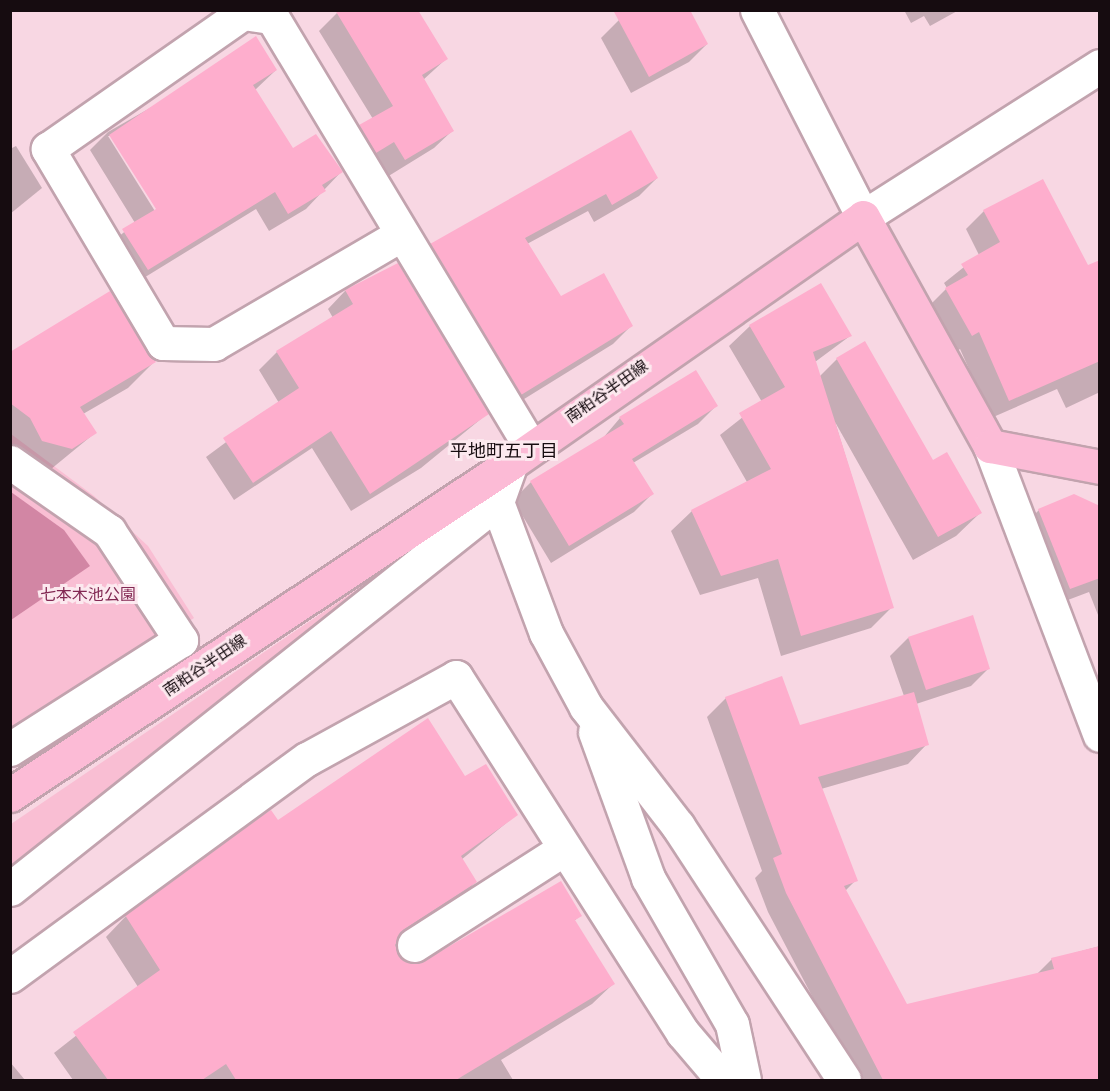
<!DOCTYPE html>
<html>
<head>
<meta charset="utf-8">
<style>
  body { margin:0 }
  #map { position:relative; width:1110px; height:1091px; overflow:hidden; background:#f8d7e3; font-family:Roboto,"Noto Sans JP",sans-serif }
  div>[style] { position:absolute }
  [style*='--x'] { left:calc(var(--x)*1px); top:calc(var(--y)*1px); width:calc(var(--w)*1px); rotate:calc(var(--a)*1deg) }
  .green>* { inset:0; background:#f9bed3 }
  .water>* { inset:0; background:#d286a4 }
  .shadow>* { inset:0; background:#0003 }
  .building>* { inset:0; background:#feaecd }
  .roads { filter:drop-shadow(2px 0 #c2a3ae) drop-shadow(-2px 0 #c2a3ae) drop-shadow(0 2px #c2a3ae) drop-shadow(0 -2px #c2a3ae) }
  .minor>* { height:33px; margin:-16.5px; padding:0 16.5px; transform-origin:16.5px; border-radius:16.5px; background:#fff }
  .major>* { height:33px; margin:-16.5px; padding:0 16.5px; transform-origin:16.5px; border-radius:16.5px; background:#fcbbd6 }
  span { translate:-50% -50%; white-space:nowrap; text-align:center; line-height:1.15; -webkit-text-stroke:6px #fce9ef; paint-order:stroke }
  .street-label { font-size:16px; color:#160c10 }
  .park-label { font-size:16px; color:#822853 }
  .neighbourhood-label { font-size:18px; color:#160c10 }
  .frame { position:absolute; inset:0; border:12px solid #160c10; pointer-events:none }
</style>
</head>
<body>
<div id="map">
  <div class="green">
    <i style="clip-path:polygon(11px 434px,94px 496px,148px 546px,194px 618px,11px 736px)"></i>
    <i style="clip-path:polygon(372px 579px,215px 712px,11px 872px,11px 824px)"></i>
  </div>
  <div class="water">
    <i style="clip-path:polygon(11px 492px,64px 530px,90px 566px,11px 620px)"></i>
  </div>
  <div class="shadow">
    <i style="clip-path:polygon(904px 10px,959px 10px,930px 26px,924px 16px,911px 23px)"></i>
    <i style="clip-path:polygon(337px 13px,446px 59px,423px 80px,452px 131px,434px 148px,387px 177px,342px 145px,373px 119px,319px 31px)"></i>
    <i style="clip-path:polygon(619px 20px,707px 44px,689px 62px,631px 93px,601px 38px)"></i>
    <i style="clip-path:polygon(evenodd,255px 38px,276px 70px,255px 90px,293px 150px,341px 172px,306px 209px,269px 231px,256px 209px,129px 287px,105px 248px,135px 223px,90px 150px,108px 132px,185px 88px,255px 38px,108px 136px,111px 136px,161px 214px,158px 216px,108px 136px)"></i>
    <i style="clip-path:polygon(16px 146px,42px 188px,10px 214px,10px 149px)"></i>
    <i style="clip-path:polygon(657px 178px,639px 196px,594px 222px,588px 211px,527px 244px,561px 298px,631px 326px,613px 344px,503px 412px,413px 263px,431px 245px)"></i>
    <i style="clip-path:polygon(984px 211px,1087px 267px,1100px 282px,1100px 392px,1066px 408px,1057px 389px,991px 418px,960px 349px,954px 353px,928px 307px,947px 288px,944px 283px,979px 255px,966px 229px)"></i>
    <i style="clip-path:polygon(398px 265px,487px 414px,421px 468px,351px 511px,312px 448px,234px 500px,206px 457px,279px 403px,259px 370px,277px 352px,333px 318px,328px 309px,345px 291px)"></i>
    <i style="clip-path:polygon(750px 326px,850px 336px,815px 362px,819px 377px,837px 359px,980px 513px,956px 536px,913px 560px,835px 422px,892px 607px,871px 628px,781px 656px,758px 578px,700px 595px,671px 531px,692px 511px,747px 482px,720px 435px,762px 402px,729px 346px)"></i>
    <i style="clip-path:polygon(10px 354px,154px 362px,128px 388px,83px 414px,95px 433px,45px 474px,10px 457px)"></i>
    <i style="clip-path:polygon(716px 406px,698px 424px,633px 463px,652px 494px,634px 512px,551px 563px,513px 500px,531px 482px,603px 438px,620px 418px)"></i>
    <i style="clip-path:polygon(1100px 507px,1100px 620px,1089px 592px,1052px 606px,1021px 528px,1039px 510px)"></i>
    <i style="clip-path:polygon(908px 638px,989px 668px,971px 686px,916px 704px,927px 744px,908px 764px,821px 789px,856px 880px,845px 891px,906px 1005px,1036px 975px,1052px 959px,1100px 946px,1100px 1080px,856px 1080px,768px 912px,755px 878px,762px 871px,707px 717px,726px 698px,799px 727px,904px 696px,890px 656px)"></i>
    <i style="clip-path:polygon(465px 778px,516px 815px,461px 860px,476px 882px,455px 902px,396px 940px,397px 955px,405px 963px,425px 962px,580px 916px,574px 921px,613px 984px,592px 1004px,501px 1060px,513px 1080px,73px 1080px,54px 1053px,138px 987px,106px 937px,126px 916px,259px 819px,277px 822px)"></i>
    <i style="clip-path:polygon(10px 1062px,25px 1080px,10px 1080px)"></i>
  </div>
  <div class="building">
    <i style="clip-path:polygon(335px 10px,418px 10px,448px 59px,422px 75px,454px 131px,405px 160px,394px 142px,376px 153px,359px 125px,393px 106px)"></i>
    <i style="clip-path:polygon(613px 10px,690px 10px,708px 44px,649px 77px)"></i>
    <i style="clip-path:polygon(256px 36px,277px 70px,253px 85px,293px 148px,316px 134px,343px 172px,322px 185px,326px 191px,288px 214px,275px 192px,148px 270px,122px 229px,156px 209px,109px 135px)"></i>
    <i style="clip-path:polygon(631px 130px,658px 178px,612px 205px,606px 194px,525px 238px,561px 296px,604px 273px,633px 326px,521px 395px,430px 244px)"></i>
    <i style="clip-path:polygon(1043px 179px,1088px 265px,1100px 260px,1100px 361px,1009px 401px,979px 332px,972px 336px,945px 288px,968px 275px,961px 264px,1000px 242px,983px 210px)"></i>
    <i style="clip-path:polygon(398px 263px,489px 414px,370px 494px,331px 431px,253px 483px,223px 438px,299px 388px,276px 351px,353px 304px,345px 290px)"></i>
    <i style="clip-path:polygon(821px 283px,852px 336px,813px 352px,894px 608px,801px 636px,778px 559px,721px 576px,691px 510px,771px 469px,739px 413px,785px 387px,749px 325px)"></i>
    <i style="clip-path:polygon(110px 291px,156px 362px,80px 407px,97px 433px,72px 449px,42px 441px,30px 418px,10px 403px,10px 352px)"></i>
    <i style="clip-path:polygon(865px 341px,933px 460px,947px 452px,982px 513px,938px 537px,836px 358px)"></i>
    <i style="clip-path:polygon(696px 370px,718px 406px,632px 459px,654px 494px,569px 546px,530px 481px,624px 424px,619px 417px)"></i>
    <i style="clip-path:polygon(1074px 494px,1100px 506px,1100px 578px,1070px 589px,1038px 509px)"></i>
    <i style="clip-path:polygon(973px 615px,990px 669px,926px 690px,908px 637px)"></i>
    <i style="clip-path:polygon(782px 676px,800px 725px,914px 692px,929px 745px,818px 777px,858px 881px,844px 886px,907px 1004px,1054px 969px,1051px 958px,1100px 946px,1100px 1080px,883px 1080px,786px 893px,773px 858px,782px 854px,725px 697px)"></i>
    <i style="clip-path:polygon(428px 718px,465px 776px,486px 764px,518px 815px,461px 856px,477px 882px,403px 930px,395px 945px,399px 956px,414px 964px,424px 961px,561px 881px,582px 916px,575px 920px,615px 984px,456px 1080px,236px 1080px,226px 1064px,202px 1080px,108px 1080px,73px 1032px,160px 970px,125px 915px,258px 818px,271px 810px,278px 820px)"></i>
  </div>
  <div class="roads">
    <div class="minor">
      <i style="--x:757;--y:10;--w:233;--a:62.9"></i>
      <i style="--x:863;--y:217;--w:281;--a:-32.5"></i>
      <i style="--x:402;--y:234;--w:218;--a:149.7"></i>
      <i style="--x:214;--y:344;--w:51;--a:-178.9"></i>
      <i style="--x:163;--y:343;--w:226;--a:-120.7"></i>
      <i style="--x:48;--y:149;--w:238;--a:-34.9"></i>
      <i style="--x:243;--y:13;--w:29;--a:8"></i>
      <i style="--x:272;--y:17;--w:501;--a:58.98"></i>
      <i style="--x:990;--y:446;--w:309;--a:69.2"></i>
      <i style="--x:10;--y:462;--w:121;--a:34.9"></i>
      <i style="--x:109;--y:531;--w:131;--a:56.6"></i>
      <i style="--x:181;--y:640;--w:203;--a:147.5"></i>
      <i style="--x:511;--y:463;--w:41;--a:109.7"></i>
      <i style="--x:497;--y:502;--w:140;--a:69.5"></i>
      <i style="--x:546;--y:633;--w:84;--a:61.6"></i>
      <i style="--x:586;--y:707;--w:150;--a:52.3"></i>
      <i style="--x:678;--y:826;--w:303;--a:56.8"></i>
      <i style="--x:595;--y:732;--w:155;--a:70"></i>
      <i style="--x:648;--y:878;--w:168;--a:60.1"></i>
      <i style="--x:732;--y:1024;--w:57;--a:77.9"></i>
      <i style="--x:10;--y:889;--w:622;--a:-38.47"></i>
      <i style="--x:414;--y:945;--w:179;--a:-32.7"></i>
      <i style="--x:10;--y:976;--w:368;--a:-36.2"></i>
      <i style="--x:307;--y:759;--w:170;--a:-28.8"></i>
      <i style="--x:456;--y:677;--w:422;--a:57.5"></i>
      <i style="--x:683;--y:1033;--w:62;--a:49.6"></i>
    </div>
    <div class="major">
      <i style="--x:10;--y:795;--w:601;--a:-33.53"></i>
      <i style="--x:511;--y:463;--w:429;--a:-34.9"></i>
      <i style="--x:863;--y:217;--w:262;--a:61"></i>
      <i style="--x:990;--y:446;--w:112;--a:10.8"></i>
    </div>
  </div>
  <div class="street-label">
    <span style="left:607px;top:392px;rotate:-35deg">南粕谷半田線</span>
    <span style="left:205px;top:666px;rotate:-34deg">南粕谷半田線</span>
  </div>
  <div class="park-label">
    <span style="left:88px;top:595px">七本木池公園</span>
  </div>
  <div class="neighbourhood-label">
    <span style="left:504px;top:451px">平地町五丁目</span>
  </div>
  <div class="frame"></div>
</div>
</body>
</html>
